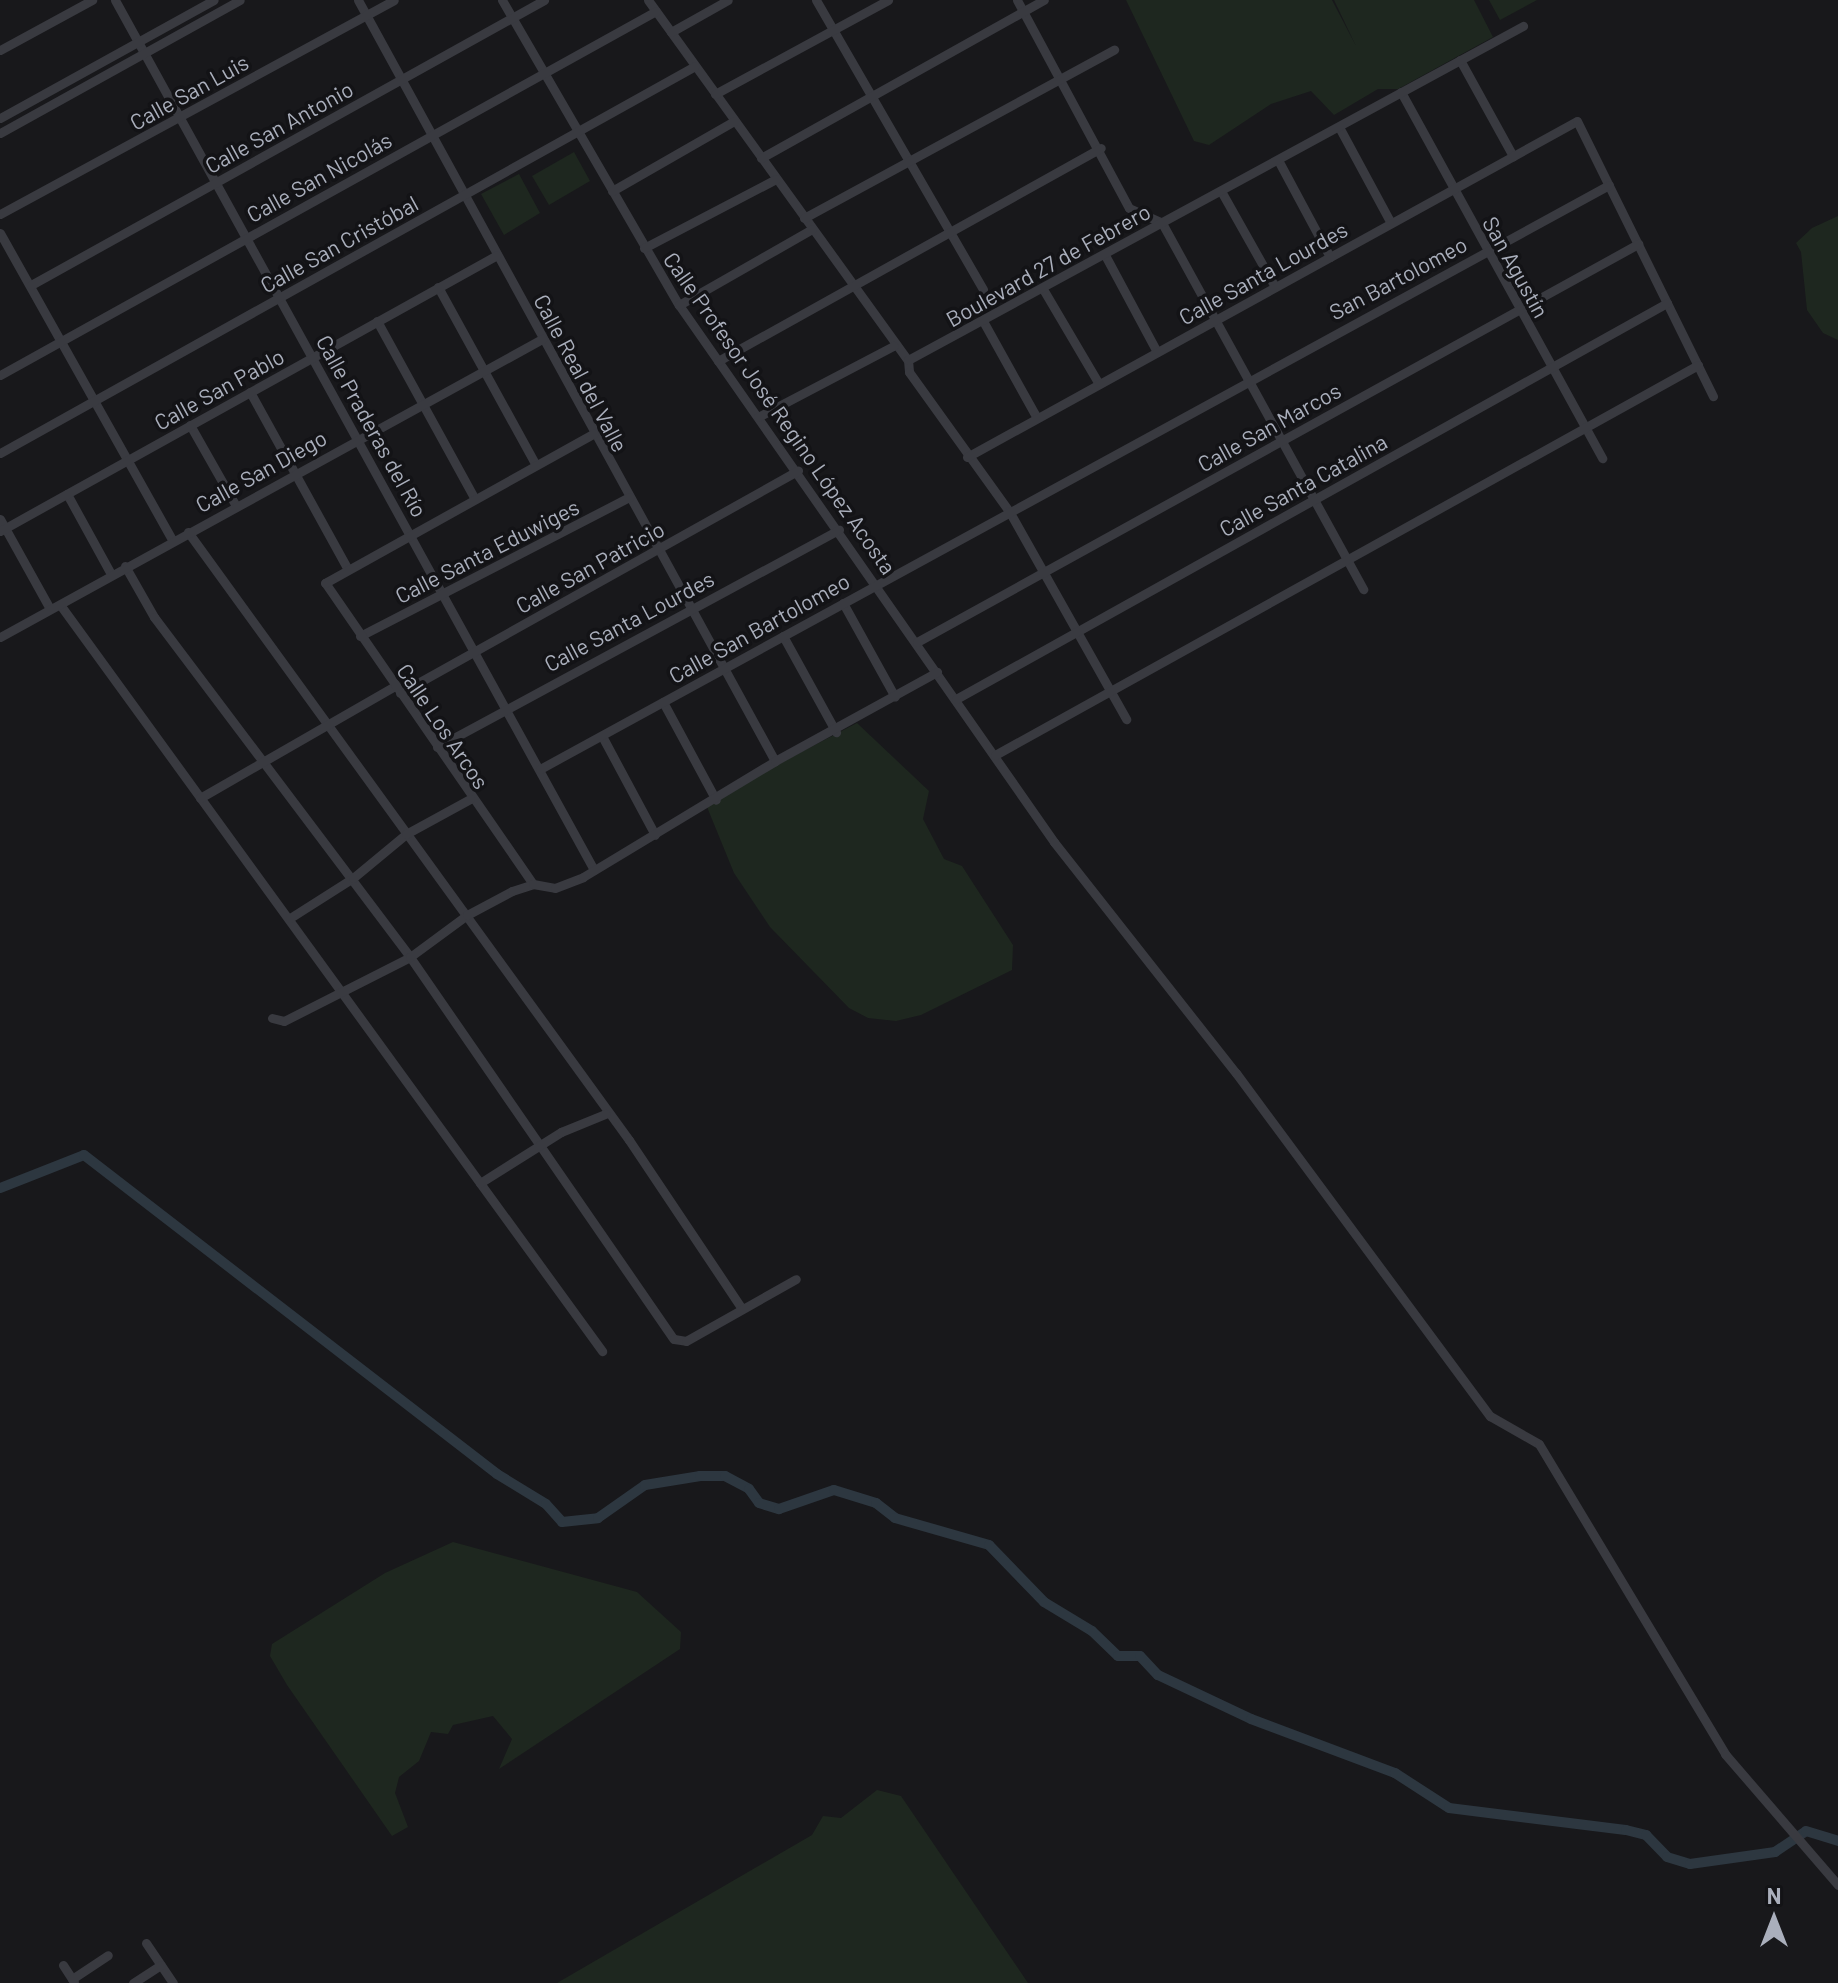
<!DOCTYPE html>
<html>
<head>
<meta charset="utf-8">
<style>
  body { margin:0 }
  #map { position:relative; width:1838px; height:1983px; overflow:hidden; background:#18181b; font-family:Barlow,sans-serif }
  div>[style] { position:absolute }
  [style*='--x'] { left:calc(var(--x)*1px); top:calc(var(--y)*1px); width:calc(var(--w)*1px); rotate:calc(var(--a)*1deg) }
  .green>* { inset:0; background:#1e271f }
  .canal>* { height:10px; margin:-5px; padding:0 5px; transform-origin:5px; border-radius:5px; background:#2d3740 }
  .minor>* { height:9px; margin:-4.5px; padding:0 4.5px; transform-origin:4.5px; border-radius:4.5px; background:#393a40 }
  span { translate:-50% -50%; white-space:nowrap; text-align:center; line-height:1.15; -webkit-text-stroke:7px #131316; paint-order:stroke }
  .street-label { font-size:22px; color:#aaafbc }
  .north { position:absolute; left:1734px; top:1879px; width:80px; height:80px; -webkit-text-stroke:6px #131316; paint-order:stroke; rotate:0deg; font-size:22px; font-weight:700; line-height:32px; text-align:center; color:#aaafbc }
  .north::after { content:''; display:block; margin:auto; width:28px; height:36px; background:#aaafbc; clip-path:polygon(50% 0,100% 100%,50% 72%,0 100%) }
</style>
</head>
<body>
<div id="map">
  <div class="green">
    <i style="clip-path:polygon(1126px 0,1332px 0,1356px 46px,1334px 0,1474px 0,1493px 37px,1398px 89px,1378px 89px,1334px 115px,1311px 91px,1271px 104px,1209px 145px,1194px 141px)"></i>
    <i style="clip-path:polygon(1489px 0,1537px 0,1500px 20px)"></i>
    <i style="clip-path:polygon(574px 152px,590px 181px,549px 205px,532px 176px)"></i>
    <i style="clip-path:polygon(519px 174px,540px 213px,504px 235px,481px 194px)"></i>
    <i style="clip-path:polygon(1838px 216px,1838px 340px,1823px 333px,1807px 310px,1801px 252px,1796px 243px,1812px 228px)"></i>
    <i style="clip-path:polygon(857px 723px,929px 791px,923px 819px,944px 859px,962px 866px,1013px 945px,1012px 970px,921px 1015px,896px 1021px,868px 1018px,849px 1008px,770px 927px,734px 873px,707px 807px,715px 797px)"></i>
    <i style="clip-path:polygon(453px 1542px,637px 1592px,681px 1632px,680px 1649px,499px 1769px,512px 1739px,493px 1716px,453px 1725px,448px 1734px,431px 1732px,419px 1761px,399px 1777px,395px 1793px,408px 1827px,392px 1836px,287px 1685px,270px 1656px,272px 1644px,385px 1573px)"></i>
    <i style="clip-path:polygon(877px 1790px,901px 1796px,1028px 1983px,557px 1983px,812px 1835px,823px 1816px,841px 1818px)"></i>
  </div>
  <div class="canal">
    <i style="--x:0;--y:1188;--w:90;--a:-21.4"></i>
    <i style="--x:84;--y:1155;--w:522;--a:37.68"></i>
    <i style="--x:497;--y:1474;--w:57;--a:31.5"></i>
    <i style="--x:546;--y:1504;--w:24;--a:48"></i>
    <i style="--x:562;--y:1522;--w:36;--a:-6"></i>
    <i style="--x:598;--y:1518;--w:57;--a:-35.1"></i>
    <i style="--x:645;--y:1485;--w:56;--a:-9.3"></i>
    <i style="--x:700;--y:1476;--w:25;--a:0"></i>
    <i style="--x:725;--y:1476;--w:27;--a:28"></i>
    <i style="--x:749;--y:1489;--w:17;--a:54"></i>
    <i style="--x:759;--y:1503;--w:21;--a:17"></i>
    <i style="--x:779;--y:1509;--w:58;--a:-19.1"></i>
    <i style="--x:834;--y:1490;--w:44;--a:17.2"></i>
    <i style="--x:876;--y:1503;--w:24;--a:38"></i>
    <i style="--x:895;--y:1518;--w:98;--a:16"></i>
    <i style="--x:989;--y:1545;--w:79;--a:46"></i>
    <i style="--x:1044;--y:1602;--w:56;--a:31.1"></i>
    <i style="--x:1092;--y:1631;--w:36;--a:44"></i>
    <i style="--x:1118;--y:1656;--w:22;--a:0"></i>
    <i style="--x:1140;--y:1656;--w:26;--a:47"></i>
    <i style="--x:1158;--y:1675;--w:103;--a:25.3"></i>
    <i style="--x:1251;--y:1719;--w:154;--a:20.6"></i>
    <i style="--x:1395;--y:1773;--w:64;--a:32.9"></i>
    <i style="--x:1449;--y:1808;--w:178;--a:7.1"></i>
    <i style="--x:1626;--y:1830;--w:21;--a:14"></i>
    <i style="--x:1646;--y:1835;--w:30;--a:46"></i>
    <i style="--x:1667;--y:1857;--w:24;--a:17"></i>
    <i style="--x:1690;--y:1864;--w:86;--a:-8"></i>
    <i style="--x:1775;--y:1852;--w:37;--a:-34"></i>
    <i style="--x:1806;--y:1831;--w:34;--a:17"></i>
  </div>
  <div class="minor">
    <i style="--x:115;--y:0;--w:993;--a:61.16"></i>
    <i style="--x:358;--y:0;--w:868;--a:61.28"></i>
    <i style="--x:502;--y:0;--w:353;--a:59.9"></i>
    <i style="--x:679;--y:305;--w:655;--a:55.07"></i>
    <i style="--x:1054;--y:842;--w:294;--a:51.8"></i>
    <i style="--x:1236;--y:1073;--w:427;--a:53.5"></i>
    <i style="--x:1490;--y:1416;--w:56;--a:29.7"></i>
    <i style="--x:1539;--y:1444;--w:362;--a:59"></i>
    <i style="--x:1725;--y:1754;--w:173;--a:49.2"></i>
    <i style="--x:648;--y:0;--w:444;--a:54.2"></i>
    <i style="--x:908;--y:360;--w:12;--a:85"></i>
    <i style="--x:909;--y:372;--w:171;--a:54.3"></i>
    <i style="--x:1009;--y:511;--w:239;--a:60.6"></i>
    <i style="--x:816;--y:0;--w:334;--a:60"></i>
    <i style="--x:1017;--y:0;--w:236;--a:61.7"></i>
    <i style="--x:1129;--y:208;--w:36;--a:24"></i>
    <i style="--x:1162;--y:223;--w:418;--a:61.2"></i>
    <i style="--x:671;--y:32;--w:65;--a:-29.3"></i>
    <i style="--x:0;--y:50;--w:105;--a:-28.5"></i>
    <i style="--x:1460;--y:60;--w:110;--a:61.1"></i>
    <i style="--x:1401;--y:92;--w:418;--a:61.2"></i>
    <i style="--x:715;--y:94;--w:197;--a:-28.5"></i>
    <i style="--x:0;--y:118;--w:244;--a:-28.9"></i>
    <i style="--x:1339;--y:127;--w:109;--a:61.6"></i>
    <i style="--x:0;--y:133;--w:274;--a:-29"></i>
    <i style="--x:761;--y:158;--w:324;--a:-29.2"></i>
    <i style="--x:1278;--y:160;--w:110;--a:61.8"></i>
    <i style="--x:612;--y:191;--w:141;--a:-29.8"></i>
    <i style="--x:1221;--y:191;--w:110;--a:60.6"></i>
    <i style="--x:0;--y:214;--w:448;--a:-28.5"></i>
    <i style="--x:804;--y:218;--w:353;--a:-28.5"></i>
    <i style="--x:0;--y:233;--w:352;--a:60.7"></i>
    <i style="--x:644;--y:248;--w:149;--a:-27.6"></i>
    <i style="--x:1105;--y:255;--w:110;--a:61.8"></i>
    <i style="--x:31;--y:285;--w:587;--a:-29.05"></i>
    <i style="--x:438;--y:287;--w:203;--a:61.2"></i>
    <i style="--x:1043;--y:289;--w:110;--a:59.5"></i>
    <i style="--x:679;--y:305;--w:153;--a:-29.7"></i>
    <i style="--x:377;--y:321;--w:203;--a:61.2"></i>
    <i style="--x:983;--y:321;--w:111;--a:60.9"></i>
    <i style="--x:908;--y:360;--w:700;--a:-28.51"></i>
    <i style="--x:718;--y:361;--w:438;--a:-29.1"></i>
    <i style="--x:0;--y:375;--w:750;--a:-29.02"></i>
    <i style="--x:250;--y:392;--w:201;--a:61.1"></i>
    <i style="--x:758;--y:417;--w:153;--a:-27.7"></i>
    <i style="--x:190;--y:425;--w:93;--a:60.4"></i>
    <i style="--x:0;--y:453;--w:795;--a:-29.11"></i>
    <i style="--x:967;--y:457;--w:696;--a:-28.85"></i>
    <i style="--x:1577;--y:121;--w:307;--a:63.7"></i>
    <i style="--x:67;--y:494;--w:91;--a:61.2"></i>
    <i style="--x:0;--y:519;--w:101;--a:60.9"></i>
    <i style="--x:0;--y:531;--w:568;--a:-29.04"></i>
    <i style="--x:188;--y:532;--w:751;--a:54.05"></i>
    <i style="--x:629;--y:1140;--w:203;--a:56.2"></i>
    <i style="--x:125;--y:566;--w:59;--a:60.4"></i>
    <i style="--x:154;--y:617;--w:426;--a:53"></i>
    <i style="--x:410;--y:957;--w:464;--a:55.4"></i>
    <i style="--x:674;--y:1339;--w:12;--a:9"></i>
    <i style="--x:686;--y:1341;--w:126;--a:-29.4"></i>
    <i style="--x:843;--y:603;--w:107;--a:61"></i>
    <i style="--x:61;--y:606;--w:921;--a:54.01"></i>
    <i style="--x:360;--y:636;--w:303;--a:-27.3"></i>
    <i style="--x:783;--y:636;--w:110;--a:61.1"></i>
    <i style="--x:0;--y:637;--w:619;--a:-28.8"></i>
    <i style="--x:917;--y:642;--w:824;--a:-28.9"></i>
    <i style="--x:400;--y:693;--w:456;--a:-29.2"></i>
    <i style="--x:956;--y:699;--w:814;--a:-29.12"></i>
    <i style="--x:663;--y:702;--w:111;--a:61.6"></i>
    <i style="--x:602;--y:736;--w:112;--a:61.8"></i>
    <i style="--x:437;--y:747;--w:457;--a:-28.4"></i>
    <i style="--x:995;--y:755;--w:804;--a:-29.02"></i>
    <i style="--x:540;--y:769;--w:1218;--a:-28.65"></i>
    <i style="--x:200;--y:798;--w:225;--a:-29.9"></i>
    <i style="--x:533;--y:884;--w:366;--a:-124.6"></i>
    <i style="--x:325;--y:583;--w:307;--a:-29.1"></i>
    <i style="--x:290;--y:918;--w:75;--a:-32.4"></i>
    <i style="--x:353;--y:878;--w:69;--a:-39.7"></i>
    <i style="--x:406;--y:834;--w:73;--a:-28.7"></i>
    <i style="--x:272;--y:1018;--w:12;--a:14"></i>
    <i style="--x:284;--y:1021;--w:141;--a:-26.9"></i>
    <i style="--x:410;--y:957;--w:71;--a:-36.4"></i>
    <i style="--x:467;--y:915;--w:51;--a:-28.1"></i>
    <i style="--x:512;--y:891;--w:22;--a:-18"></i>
    <i style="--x:533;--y:884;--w:22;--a:10"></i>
    <i style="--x:555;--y:888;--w:30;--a:-21"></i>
    <i style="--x:583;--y:877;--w:224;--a:-31.1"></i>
    <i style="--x:775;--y:761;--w:185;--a:-28.8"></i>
    <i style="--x:480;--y:1183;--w:96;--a:-32.2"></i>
    <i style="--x:561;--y:1132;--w:48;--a:-22.2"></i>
    <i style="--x:146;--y:1943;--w:48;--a:56"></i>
    <i style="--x:63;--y:1965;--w:20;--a:57"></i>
    <i style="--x:72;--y:1979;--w:43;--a:-33.7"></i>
    <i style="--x:133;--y:1983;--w:33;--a:-33"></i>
  </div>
  <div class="street-label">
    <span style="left:189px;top:92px;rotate:-29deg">Calle San Luis</span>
    <span style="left:279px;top:127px;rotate:-29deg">Calle San Antonio</span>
    <span style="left:319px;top:177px;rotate:-29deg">Calle San Nicolás</span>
    <span style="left:339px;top:244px;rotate:-29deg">Calle San Cristóbal</span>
    <span style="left:1048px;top:265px;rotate:-29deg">Boulevard 27 de Febrero</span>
    <span style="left:1516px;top:267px;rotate:61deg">San Agustín</span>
    <span style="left:1263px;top:273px;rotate:-29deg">Calle Santa Lourdes</span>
    <span style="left:1398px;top:278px;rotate:-28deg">San Bartolomeo</span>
    <span style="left:581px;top:373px;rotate:62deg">Calle Real del Valle</span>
    <span style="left:219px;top:389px;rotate:-29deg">Calle San Pablo</span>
    <span style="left:780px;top:413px;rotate:55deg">Calle Profesor José Regino López Acosta</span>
    <span style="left:372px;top:426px;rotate:61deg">Calle Praderas del Río</span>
    <span style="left:1269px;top:427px;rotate:-29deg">Calle San Marcos</span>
    <span style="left:261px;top:471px;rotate:-29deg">Calle San Diego</span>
    <span style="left:1303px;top:485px;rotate:-29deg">Calle Santa Catalina</span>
    <span style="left:487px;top:551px;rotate:-27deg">Calle Santa Eduwiges</span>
    <span style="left:590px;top:567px;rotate:-29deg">Calle San Patricio</span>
    <span style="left:629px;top:621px;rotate:-28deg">Calle Santa Lourdes</span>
    <span style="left:759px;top:628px;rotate:-29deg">Calle San Bartolomeo</span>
    <span style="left:443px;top:726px;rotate:56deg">Calle Los Arcos</span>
  </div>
  <div class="north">N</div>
</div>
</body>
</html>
